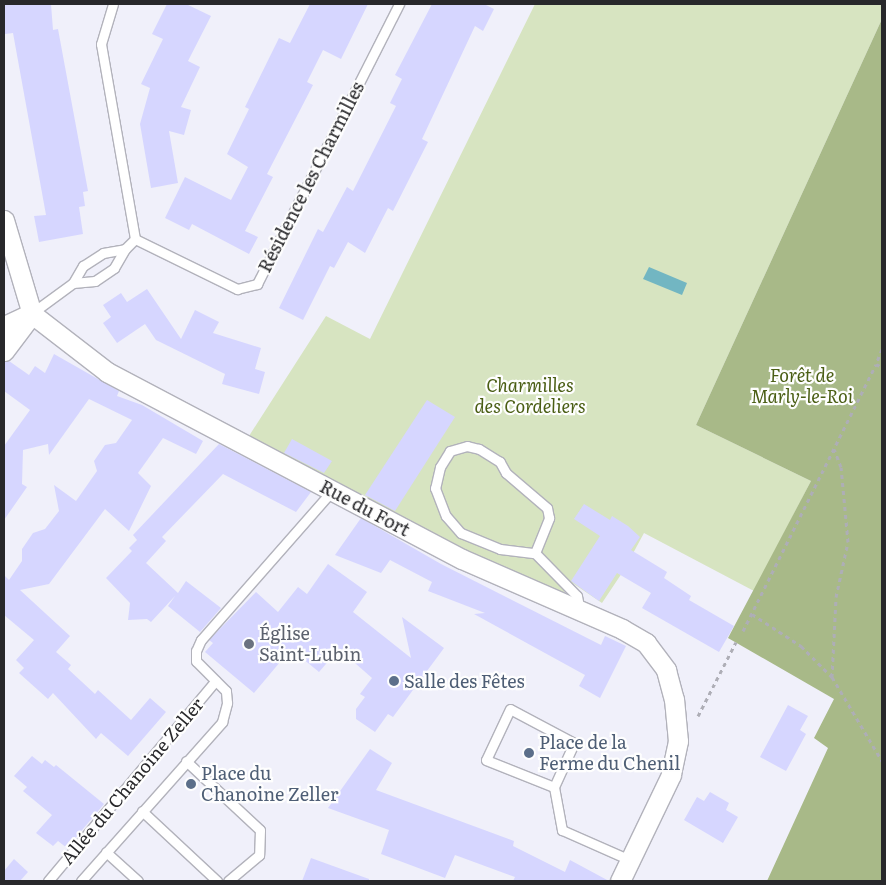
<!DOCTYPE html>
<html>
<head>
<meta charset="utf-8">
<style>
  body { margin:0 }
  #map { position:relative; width:886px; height:885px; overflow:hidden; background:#f0f0fa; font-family:Literata,serif }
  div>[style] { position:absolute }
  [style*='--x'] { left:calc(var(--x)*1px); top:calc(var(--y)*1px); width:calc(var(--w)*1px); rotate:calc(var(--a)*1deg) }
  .green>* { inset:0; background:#d7e4c1 }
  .forest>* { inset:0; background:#a8b988 }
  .water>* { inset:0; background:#72b6c2 }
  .building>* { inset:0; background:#d6d6ff }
  .path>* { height:3px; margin-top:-1.5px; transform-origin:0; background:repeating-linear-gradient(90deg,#aeaeb6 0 4px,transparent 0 8px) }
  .roads { filter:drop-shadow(1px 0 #b2b2bb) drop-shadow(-1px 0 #b2b2bb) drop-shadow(0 1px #b2b2bb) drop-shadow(0 -1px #b2b2bb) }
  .service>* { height:9px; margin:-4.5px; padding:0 4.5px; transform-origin:4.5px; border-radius:4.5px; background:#fff }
  .minor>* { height:19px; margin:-9.5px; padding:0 9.5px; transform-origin:9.5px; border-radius:9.5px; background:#fff }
  .dots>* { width:14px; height:14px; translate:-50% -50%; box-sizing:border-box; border:2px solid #fefefe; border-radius:50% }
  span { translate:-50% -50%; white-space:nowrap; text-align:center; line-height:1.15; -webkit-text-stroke:4.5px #fefefe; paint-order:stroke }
  .street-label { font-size:18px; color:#28282b }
  .park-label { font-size:18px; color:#4a5e14; font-style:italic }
  .worship-label { font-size:18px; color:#5b616d }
  .left { translate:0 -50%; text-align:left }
  .service-label { font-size:18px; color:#4e5e75 }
  .frame { position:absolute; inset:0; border:5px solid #28282b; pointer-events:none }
</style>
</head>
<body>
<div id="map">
  <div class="green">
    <i style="clip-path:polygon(535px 4px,882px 4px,882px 19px,696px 425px,811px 481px,754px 591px,644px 533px,624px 570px,602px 603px,571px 582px,562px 595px,469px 556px,249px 436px,326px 316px,370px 339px)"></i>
  </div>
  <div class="forest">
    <i style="clip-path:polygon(882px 19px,882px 881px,767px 881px,828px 748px,814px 738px,834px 699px,728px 638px,811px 481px,696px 425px)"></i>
  </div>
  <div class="water">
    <i style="clip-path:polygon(649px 267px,687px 283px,682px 295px,643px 279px)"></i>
  </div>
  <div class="building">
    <i style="clip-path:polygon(4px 4px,51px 4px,53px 30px,58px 29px,88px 191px,83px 192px,85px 206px,79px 207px,83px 234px,39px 242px,34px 216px,46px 215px,13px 33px,5px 34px)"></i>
    <i style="clip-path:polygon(167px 4px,186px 4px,211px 16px,188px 61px,200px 67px,181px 107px,191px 110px,184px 135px,169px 131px,178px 183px,151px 188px,140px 124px,150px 88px,141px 84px,163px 39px,152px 34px)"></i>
    <i style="clip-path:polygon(310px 4px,368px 4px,341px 59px,323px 50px,307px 82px,313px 85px,267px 174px,273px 177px,245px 231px,258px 237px,249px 254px,192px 224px,189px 230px,165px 218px,185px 177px,231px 200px,248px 167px,227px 154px,249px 109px,245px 107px,279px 38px,290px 43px)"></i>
    <i style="clip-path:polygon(432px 4px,484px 4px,494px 9px,483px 31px,475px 26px,422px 139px,428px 142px,393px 211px,388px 208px,365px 253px,348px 242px,334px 268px,330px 266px,303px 320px,279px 308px,318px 229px,323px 232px,347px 187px,353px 191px,396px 106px,390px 103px,402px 79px,395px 75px)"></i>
    <i style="clip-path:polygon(147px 289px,181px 339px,195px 310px,219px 322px,213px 333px,261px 348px,255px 369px,265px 372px,259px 394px,222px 384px,225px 374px,156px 340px,145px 324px,117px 343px,103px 323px,111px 317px,103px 305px,121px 293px,127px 302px)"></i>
    <i style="clip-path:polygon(54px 354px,119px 391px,117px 396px,142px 405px,203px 441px,196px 454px,163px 438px,138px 473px,151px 486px,129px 531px,105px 509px,49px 584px,20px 590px,70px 636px,56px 652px,71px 665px,68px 669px,95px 694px,98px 690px,131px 720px,150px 698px,166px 712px,128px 756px,101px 733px,96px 739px,53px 693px,48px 699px,19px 673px,24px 668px,16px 660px,34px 640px,4px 615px,4px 575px,9px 580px,22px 561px,22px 549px,33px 533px,45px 529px,59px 511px,54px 485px,76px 501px,97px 471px,94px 461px,105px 445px,116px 443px,132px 420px,89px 399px,49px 455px,48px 444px,23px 450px,22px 484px,27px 487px,4px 520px,4px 446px,30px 410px,4px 391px,4px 362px,9px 361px,29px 375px,35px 366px,45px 373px)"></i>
    <i style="clip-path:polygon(427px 400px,455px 417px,395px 511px,365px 495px)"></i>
    <i style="clip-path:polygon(292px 439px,332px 461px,324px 473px,284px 453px)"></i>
    <i style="clip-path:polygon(219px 444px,311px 492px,296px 512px,223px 474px,162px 537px,166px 541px,146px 563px,178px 593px,186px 581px,221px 608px,200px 632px,168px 606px,175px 596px,151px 622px,147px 619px,128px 620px,130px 603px,106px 578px,132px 551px,129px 548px,137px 540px,133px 535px)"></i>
    <i style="clip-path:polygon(584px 504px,610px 520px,612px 516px,628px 526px,640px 537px,631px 550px,667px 572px,664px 578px,691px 596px,689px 600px,734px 626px,719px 652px,642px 608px,651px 593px,617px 573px,599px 601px,571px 581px,600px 536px,574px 519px)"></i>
    <i style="clip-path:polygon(361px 518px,441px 564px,601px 645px,605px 636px,626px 646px,600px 698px,579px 686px,585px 675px,474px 614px,485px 613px,428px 591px,432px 582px,390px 560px,381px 573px,335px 555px)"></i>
    <i style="clip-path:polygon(328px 564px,367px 592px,353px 612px,411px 658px,402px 617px,444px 648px,393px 717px,388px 714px,375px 732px,356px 719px,356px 709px,365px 697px,360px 694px,372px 678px,339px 649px,319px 672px,291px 649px,254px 693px,205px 652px,213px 643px,209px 640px,256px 592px,278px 612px,298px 587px,307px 594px)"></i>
    <i style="clip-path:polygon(788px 705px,808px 716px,800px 730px,806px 734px,786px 771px,760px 757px)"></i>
    <i style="clip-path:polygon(370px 749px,392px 763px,376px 790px,514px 841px,513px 846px,565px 872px,570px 860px,609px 881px,513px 881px,515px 877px,455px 855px,445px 878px,381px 854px,389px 830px,328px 808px)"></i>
    <i style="clip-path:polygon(32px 756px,42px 764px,45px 760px,54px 767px,56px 765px,104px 804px,67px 848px,58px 841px,53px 846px,36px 833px,52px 815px,23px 791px,27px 787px,14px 776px)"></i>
    <i style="clip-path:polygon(710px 792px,729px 803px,726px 810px,738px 817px,723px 843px,684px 820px,697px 797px,704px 801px)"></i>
    <i style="clip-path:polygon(311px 858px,369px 879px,369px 881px,302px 881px)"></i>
    <i style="clip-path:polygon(14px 859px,28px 872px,20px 881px,4px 881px,4px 871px)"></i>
  </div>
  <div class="path">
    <i style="--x:882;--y:349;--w:16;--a:112"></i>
    <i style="--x:876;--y:364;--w:7;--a:27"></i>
    <i style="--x:752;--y:614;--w:59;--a:33.1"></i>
    <i style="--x:801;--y:646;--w:44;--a:45"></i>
    <i style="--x:832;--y:677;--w:98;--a:59.2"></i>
    <i style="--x:743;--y:631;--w:298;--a:-63.5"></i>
    <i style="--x:832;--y:677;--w:80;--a:-87.1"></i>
    <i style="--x:836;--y:597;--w:56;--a:-77.7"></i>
    <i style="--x:848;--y:542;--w:75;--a:-95.3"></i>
    <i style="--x:841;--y:467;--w:19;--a:-111"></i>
    <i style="--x:698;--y:716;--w:83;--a:-62.8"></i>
  </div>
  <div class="roads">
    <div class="service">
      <i style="--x:113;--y:4;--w:42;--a:106.7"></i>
      <i style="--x:101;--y:44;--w:198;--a:80.1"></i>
      <i style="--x:135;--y:239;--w:114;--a:26.1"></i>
      <i style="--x:237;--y:289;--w:21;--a:-14"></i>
      <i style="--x:257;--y:284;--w:314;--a:-63.1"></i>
      <i style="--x:73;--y:283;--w:22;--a:-5"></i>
      <i style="--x:95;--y:281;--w:23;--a:-34"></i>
      <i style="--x:114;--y:268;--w:22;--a:-60"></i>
      <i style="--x:125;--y:249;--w:14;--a:-45"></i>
      <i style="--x:32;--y:313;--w:51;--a:-36.2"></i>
      <i style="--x:73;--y:283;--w:20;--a:-60"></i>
      <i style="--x:83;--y:266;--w:24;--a:-33"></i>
      <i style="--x:103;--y:253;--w:22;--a:-10"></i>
      <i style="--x:535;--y:553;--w:38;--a:-68"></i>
      <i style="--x:549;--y:518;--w:10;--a:-101"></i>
      <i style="--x:547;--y:508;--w:54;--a:-139.5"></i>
      <i style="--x:506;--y:473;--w:13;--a:-119"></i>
      <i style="--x:500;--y:462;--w:25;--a:-148"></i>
      <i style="--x:479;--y:449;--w:12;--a:-166"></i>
      <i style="--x:467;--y:446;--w:18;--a:164"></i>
      <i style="--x:450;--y:451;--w:19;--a:122"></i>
      <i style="--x:440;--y:467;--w:22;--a:103"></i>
      <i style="--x:435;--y:488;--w:30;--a:69"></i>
      <i style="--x:446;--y:516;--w:23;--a:49"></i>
      <i style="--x:461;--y:533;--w:42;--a:22.3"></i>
      <i style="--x:500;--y:549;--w:35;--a:7"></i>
      <i style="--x:535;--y:553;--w:60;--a:45.7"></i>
      <i style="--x:577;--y:596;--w:15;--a:79"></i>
      <i style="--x:186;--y:761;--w:101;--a:43"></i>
      <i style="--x:260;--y:830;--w:25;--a:92"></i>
      <i style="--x:259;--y:855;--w:40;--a:140"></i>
      <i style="--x:554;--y:787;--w:48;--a:-65.6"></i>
      <i style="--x:574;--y:743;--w:72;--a:-152"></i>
      <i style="--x:510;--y:709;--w:56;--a:115.2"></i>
      <i style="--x:486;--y:760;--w:73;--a:21.7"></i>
      <i style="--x:554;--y:787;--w:44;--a:79.5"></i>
      <i style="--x:562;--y:830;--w:74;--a:23.8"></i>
      <i style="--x:142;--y:811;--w:103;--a:43"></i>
      <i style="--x:106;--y:852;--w:43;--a:42.2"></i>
      <i style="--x:48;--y:881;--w:261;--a:-50.1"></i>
      <i style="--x:81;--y:881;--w:213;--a:-48.4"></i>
      <i style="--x:222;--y:722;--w:20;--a:-75"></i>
      <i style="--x:227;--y:703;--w:12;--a:-95"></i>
      <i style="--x:226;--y:691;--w:42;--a:-135"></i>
      <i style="--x:196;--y:661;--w:10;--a:-90"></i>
      <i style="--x:196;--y:651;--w:12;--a:-66"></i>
      <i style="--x:201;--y:640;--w:198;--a:-48.7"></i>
    </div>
    <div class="minor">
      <i style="--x:4;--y:220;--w:98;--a:73.4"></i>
      <i style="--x:32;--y:314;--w:95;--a:37.7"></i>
      <i style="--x:107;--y:372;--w:401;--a:27.8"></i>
      <i style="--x:462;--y:559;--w:175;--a:23.6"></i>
      <i style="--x:622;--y:629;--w:28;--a:30"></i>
      <i style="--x:646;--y:643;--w:34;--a:53"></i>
      <i style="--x:666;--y:670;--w:30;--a:75"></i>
      <i style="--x:674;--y:699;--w:42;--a:84.6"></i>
      <i style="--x:678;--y:741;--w:35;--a:102"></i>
      <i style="--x:671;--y:775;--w:118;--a:115.7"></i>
      <i style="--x:4;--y:326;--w:29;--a:-25"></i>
      <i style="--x:4;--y:351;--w:46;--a:-52.9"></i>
    </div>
  </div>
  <div class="dots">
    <i style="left:249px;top:644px;background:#6b7280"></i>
    <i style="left:394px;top:681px;background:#5c6f8a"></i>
    <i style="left:529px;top:753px;background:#5c6f8a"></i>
    <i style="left:191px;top:784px;background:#5c6f8a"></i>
  </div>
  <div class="street-label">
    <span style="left:311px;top:177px;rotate:-63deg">Résidence les Charmilles</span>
    <span style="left:365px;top:508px;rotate:28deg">Rue du Fort</span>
    <span style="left:132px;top:781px;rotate:-50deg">Allée du Chanoine Zeller</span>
  </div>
  <div class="park-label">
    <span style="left:802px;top:386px">Forêt de<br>Marly-le-Roi</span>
    <span style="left:530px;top:396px">Charmilles<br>des Cordeliers</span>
  </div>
  <div class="worship-label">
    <span class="left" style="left:259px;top:644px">Église<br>Saint-Lubin</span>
  </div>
  <div class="service-label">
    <span class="left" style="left:404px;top:681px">Salle des Fêtes</span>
    <span class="left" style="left:539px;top:753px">Place de la<br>Ferme du Chenil</span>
    <span class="left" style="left:201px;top:784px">Place du<br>Chanoine Zeller</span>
  </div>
  <div class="frame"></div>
</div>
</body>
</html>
